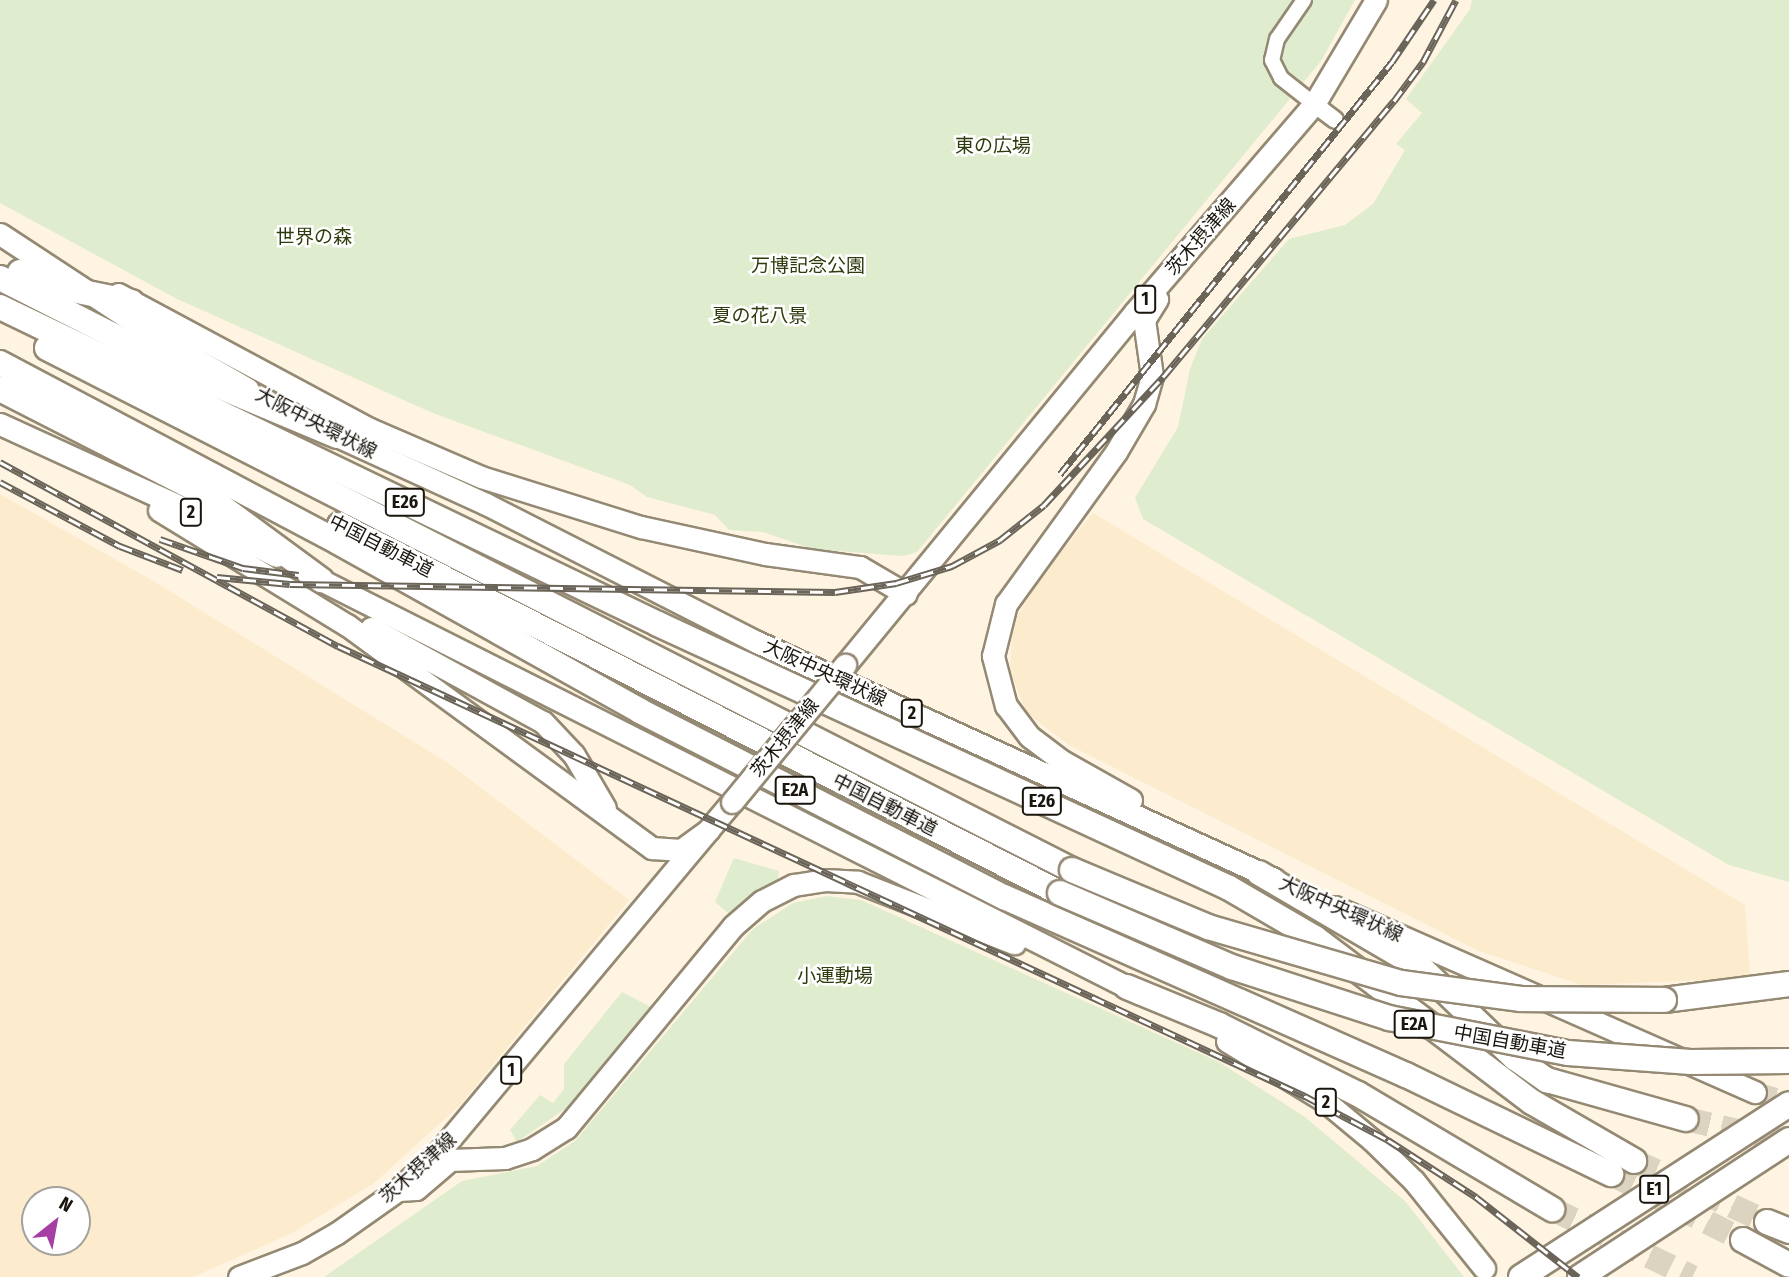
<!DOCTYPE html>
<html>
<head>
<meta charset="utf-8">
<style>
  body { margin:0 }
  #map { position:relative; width:1789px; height:1277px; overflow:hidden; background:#fef4e1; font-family:"Fira Sans Condensed","Noto Sans JP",sans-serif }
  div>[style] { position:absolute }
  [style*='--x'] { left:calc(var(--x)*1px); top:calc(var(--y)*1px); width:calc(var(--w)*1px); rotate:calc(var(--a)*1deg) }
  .built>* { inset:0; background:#fcebcd }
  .green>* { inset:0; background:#e0ecce }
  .primary-tunnel>* { height:21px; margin-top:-10.5px; transform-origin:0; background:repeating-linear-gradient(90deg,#dcd3c1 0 21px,transparent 0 31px) }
  .motorway-tunnel>* { height:24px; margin-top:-12px; transform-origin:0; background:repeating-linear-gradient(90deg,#dcd3c1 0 24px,transparent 0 36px) }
  .roads { filter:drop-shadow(2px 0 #948973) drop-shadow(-2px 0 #948973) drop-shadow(0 2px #948973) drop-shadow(0 -2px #948973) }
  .minor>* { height:14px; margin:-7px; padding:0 7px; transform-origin:7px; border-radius:7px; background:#fff }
  .tertiary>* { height:16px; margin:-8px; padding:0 8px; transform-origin:8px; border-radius:8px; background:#fff }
  .primary>* { height:21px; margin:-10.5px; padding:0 10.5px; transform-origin:10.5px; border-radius:10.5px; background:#fff }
  .motorway>* { height:24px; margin:-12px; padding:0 12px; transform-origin:12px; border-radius:12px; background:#fff }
  .rail>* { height:7px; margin-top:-3.5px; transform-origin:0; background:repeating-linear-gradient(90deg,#fff 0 13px,#6b6459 0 26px); box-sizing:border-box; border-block:2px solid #6b6459 }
  .bridges { filter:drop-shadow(2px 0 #948973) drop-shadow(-2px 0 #948973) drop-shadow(0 2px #948973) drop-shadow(0 -2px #948973) }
  .primary-bridge>* { height:21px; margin:-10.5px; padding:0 10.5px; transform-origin:10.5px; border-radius:10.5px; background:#fff }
  .motorway-bridge>* { height:24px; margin:-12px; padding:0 12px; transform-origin:12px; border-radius:12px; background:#fff }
  span { translate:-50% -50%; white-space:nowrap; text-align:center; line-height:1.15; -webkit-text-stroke:5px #fff; paint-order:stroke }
  .shield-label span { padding:2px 5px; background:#fff; border:2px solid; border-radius:5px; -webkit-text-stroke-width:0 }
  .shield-label { font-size:18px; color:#1a160e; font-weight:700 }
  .park-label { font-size:19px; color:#2d3c0c }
  .street-label { font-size:19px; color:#1a160e }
  .north { position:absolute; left:21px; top:1186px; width:70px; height:70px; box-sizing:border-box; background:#fff; border:2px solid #a3a29f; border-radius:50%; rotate:31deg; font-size:19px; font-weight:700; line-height:28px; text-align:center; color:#1a160e }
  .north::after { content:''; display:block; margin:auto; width:24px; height:32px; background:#a53fa3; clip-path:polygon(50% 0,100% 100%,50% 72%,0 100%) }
</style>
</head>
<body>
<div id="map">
  <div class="built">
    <i style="clip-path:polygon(evenodd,0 494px,155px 582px,448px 763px,629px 900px,459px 1106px,374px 1183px,292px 1233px,193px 1277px,0 1277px,0 494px,77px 1200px,77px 1242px,35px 1242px,35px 1200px,77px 1200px)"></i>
    <i style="clip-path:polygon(1093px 513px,1745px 905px,1750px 978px,1582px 985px,1479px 951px,1069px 745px,1027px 713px,1010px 672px,1012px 625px,1041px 577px)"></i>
  </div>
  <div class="green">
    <i style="clip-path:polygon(0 0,1355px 0,1321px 61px,917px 552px,903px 556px,812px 549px,763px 532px,729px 530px,715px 515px,647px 497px,630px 485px,435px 414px,177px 299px,0 203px)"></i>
    <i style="clip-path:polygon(1472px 0,1789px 0,1789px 882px,1729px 865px,1143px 519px,1135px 498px,1178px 427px,1190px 369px,1202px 339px,1289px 239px,1345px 225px,1373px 204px,1405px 150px,1396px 144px,1422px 113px,1406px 99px,1470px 9px)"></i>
    <i style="clip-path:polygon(734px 858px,779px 871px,777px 884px,728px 913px,715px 902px)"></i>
    <i style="clip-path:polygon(826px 896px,861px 900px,1219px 1062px,1305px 1117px,1405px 1201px,1464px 1277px,324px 1277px,462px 1181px,537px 1166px,575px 1141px,753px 929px,793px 903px)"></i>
    <i style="clip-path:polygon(622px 992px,653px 1008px,578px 1100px,517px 1142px,510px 1130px,540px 1095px,553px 1103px,564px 1089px,564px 1064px)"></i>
  </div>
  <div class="primary-tunnel">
    <i style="--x:1755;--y:1092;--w:35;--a:16"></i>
  </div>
  <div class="motorway-tunnel">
    <i style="--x:1686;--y:1119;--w:106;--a:13.1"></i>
    <i style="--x:1634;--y:1161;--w:146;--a:24.6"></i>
    <i style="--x:1611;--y:1174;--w:148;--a:26.6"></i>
    <i style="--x:1552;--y:1209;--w:156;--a:25.9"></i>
  </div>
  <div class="roads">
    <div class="minor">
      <i style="--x:1304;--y:0;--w:47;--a:124.7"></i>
      <i style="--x:1277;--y:39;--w:22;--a:103"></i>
      <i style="--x:1272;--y:60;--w:20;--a:63"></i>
      <i style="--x:1281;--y:78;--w:42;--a:38.2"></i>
    </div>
    <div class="tertiary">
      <i style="--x:1314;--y:104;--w:26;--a:37"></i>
    </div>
    <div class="primary">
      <i style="--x:0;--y:234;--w:184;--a:33.3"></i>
      <i style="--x:154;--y:335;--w:108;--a:29.9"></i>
      <i style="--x:118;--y:294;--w:286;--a:28.2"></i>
      <i style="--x:370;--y:429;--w:121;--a:23.4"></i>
      <i style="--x:481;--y:477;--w:168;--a:17.4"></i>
      <i style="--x:641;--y:527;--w:127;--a:12.3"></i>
      <i style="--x:765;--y:554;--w:96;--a:7.8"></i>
      <i style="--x:860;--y:567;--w:53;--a:30.4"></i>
      <i style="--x:0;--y:424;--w:209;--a:24.6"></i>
      <i style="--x:190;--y:511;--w:97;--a:27.6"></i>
      <i style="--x:322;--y:429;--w:180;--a:24.6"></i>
      <i style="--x:486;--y:504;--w:304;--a:27"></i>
      <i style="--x:757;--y:642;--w:569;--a:24.63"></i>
      <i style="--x:159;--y:510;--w:220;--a:31.5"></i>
      <i style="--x:347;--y:625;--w:378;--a:36.2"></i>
      <i style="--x:652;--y:848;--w:29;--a:4"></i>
      <i style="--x:681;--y:850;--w:34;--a:-36"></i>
      <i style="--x:307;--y:573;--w:934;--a:26.78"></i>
      <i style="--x:371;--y:628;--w:196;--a:28.7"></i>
      <i style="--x:543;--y:722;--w:45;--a:46.8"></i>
      <i style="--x:574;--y:755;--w:61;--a:59.7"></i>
      <i style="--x:845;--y:665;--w:457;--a:-50.6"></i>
      <i style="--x:1135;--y:312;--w:274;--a:-49.3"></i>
      <i style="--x:1314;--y:104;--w:121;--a:-59.2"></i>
      <i style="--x:1131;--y:800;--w:79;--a:-150.5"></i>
      <i style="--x:1062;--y:761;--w:41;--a:-142.9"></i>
      <i style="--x:1029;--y:736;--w:38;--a:-127"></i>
      <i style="--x:1006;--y:706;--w:52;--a:-104.6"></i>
      <i style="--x:993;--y:656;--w:54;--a:-76"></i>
      <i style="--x:1006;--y:604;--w:188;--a:-54.1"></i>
      <i style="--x:1116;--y:452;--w:56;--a:-59.7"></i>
      <i style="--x:1144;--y:404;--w:29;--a:-74"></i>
      <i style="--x:1152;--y:376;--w:57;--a:-98.1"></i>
      <i style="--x:1144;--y:320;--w:25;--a:-58"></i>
      <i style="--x:1335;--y:907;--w:459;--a:23.8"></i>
      <i style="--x:1227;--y:1041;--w:115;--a:31.5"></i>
      <i style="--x:1325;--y:1101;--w:61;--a:39.7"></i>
      <i style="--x:1372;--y:1140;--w:59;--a:44.3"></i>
      <i style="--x:1414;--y:1181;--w:112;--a:51.2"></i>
      <i style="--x:398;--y:1190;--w:18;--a:-3"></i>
      <i style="--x:416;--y:1189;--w:45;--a:-40.5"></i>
      <i style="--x:450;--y:1160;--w:55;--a:-2.1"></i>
      <i style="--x:505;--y:1158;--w:28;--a:-18"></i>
      <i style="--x:532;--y:1149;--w:40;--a:-32"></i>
      <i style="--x:566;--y:1128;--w:262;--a:-50.4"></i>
      <i style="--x:733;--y:926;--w:38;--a:-41"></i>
      <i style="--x:762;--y:901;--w:36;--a:-27"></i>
      <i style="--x:794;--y:885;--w:31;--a:-9"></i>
      <i style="--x:825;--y:880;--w:33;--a:3"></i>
      <i style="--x:858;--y:882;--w:168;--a:21.4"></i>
      <i style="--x:239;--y:1277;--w:67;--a:-20.9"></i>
      <i style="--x:302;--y:1253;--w:40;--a:-29.7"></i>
      <i style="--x:337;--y:1233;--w:75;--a:-35.2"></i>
      <i style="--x:398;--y:1190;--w:56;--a:-42.8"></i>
      <i style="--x:439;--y:1152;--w:456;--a:-50.1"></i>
    </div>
    <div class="motorway">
      <i style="--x:20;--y:272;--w:41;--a:21.5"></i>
      <i style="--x:58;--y:287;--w:75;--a:11.6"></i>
      <i style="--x:0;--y:278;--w:208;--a:26.9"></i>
      <i style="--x:185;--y:372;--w:165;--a:22.8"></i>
      <i style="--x:0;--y:307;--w:730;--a:25.72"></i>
      <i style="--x:658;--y:624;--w:629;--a:24.81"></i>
      <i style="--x:1229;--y:888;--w:99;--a:30.2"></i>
      <i style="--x:1315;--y:938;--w:272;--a:37.1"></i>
      <i style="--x:1532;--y:1102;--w:118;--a:30"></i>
      <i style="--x:47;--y:348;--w:1150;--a:26.99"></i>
      <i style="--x:0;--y:363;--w:382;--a:27.9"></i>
      <i style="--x:338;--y:542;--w:346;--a:29.2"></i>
      <i style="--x:640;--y:711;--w:409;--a:27.1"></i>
      <i style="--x:1004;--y:897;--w:440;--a:23.9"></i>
      <i style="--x:1406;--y:1075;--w:228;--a:25.8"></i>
      <i style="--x:0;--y:389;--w:228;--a:27.1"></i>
      <i style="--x:203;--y:493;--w:147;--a:36.4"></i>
      <i style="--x:340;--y:525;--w:809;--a:27.07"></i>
      <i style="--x:1259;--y:873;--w:186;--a:30.3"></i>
      <i style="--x:1420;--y:967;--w:132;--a:43.8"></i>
      <i style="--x:1515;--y:1058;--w:39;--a:35"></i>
      <i style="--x:1547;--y:1080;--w:144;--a:15.7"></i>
      <i style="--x:1127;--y:987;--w:100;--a:22.4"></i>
      <i style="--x:1219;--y:1025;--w:155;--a:26.4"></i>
      <i style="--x:1358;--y:1094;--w:226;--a:30.7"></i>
      <i style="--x:1664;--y:1000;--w:126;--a:-7.3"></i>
      <i style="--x:1767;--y:1222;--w:24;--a:22"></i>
      <i style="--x:1743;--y:1240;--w:52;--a:28.5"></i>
      <i style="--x:1521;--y:1277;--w:319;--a:-32.8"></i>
      <i style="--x:1580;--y:1277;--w:250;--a:-33.2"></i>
    </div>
  </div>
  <div class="rail">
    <i style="--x:0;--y:462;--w:385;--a:28.6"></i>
    <i style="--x:338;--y:646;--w:1067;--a:24.96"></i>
    <i style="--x:1305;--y:1096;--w:94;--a:27.9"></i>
    <i style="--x:1388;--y:1140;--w:105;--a:32.9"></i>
    <i style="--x:1476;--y:1197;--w:130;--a:38.1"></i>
    <i style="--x:1060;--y:474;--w:529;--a:-51.14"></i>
    <i style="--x:1392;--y:62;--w:75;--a:-55.9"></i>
    <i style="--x:0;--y:482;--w:136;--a:28.1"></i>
    <i style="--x:120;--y:546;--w:67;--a:20.9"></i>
    <i style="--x:160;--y:539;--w:88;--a:19.3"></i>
    <i style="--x:243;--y:568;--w:56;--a:7.1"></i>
    <i style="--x:217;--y:577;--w:73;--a:5.5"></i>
    <i style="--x:290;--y:584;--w:545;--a:0.84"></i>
    <i style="--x:835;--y:592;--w:62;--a:-8.4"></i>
    <i style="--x:896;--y:583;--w:59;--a:-16.9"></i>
    <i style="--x:952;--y:566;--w:55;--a:-28.4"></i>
    <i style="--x:1000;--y:540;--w:56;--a:-38.5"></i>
    <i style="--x:1044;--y:505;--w:175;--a:-47.1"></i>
    <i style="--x:1163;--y:377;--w:360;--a:-50.1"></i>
    <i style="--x:1394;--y:101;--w:49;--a:-53.4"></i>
    <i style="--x:1423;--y:62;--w:70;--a:-62"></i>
  </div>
  <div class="bridges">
    <div class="primary-bridge">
      <i style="--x:732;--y:802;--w:178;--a:-50.5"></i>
    </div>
    <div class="motorway-bridge">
      <i style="--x:1072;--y:870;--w:147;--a:22.7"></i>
      <i style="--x:1208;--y:927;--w:201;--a:16.2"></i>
      <i style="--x:1401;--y:983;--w:121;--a:7.6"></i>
      <i style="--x:1521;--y:999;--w:143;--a:0.4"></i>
      <i style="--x:1060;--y:893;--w:187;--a:23.3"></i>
      <i style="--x:1232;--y:967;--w:165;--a:18"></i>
      <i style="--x:1389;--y:1018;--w:182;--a:11.1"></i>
      <i style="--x:1568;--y:1053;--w:123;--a:4.2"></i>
      <i style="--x:1691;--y:1062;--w:98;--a:-0.6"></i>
    </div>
  </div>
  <div class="shield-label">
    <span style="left:1145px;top:299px">1</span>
    <span style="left:405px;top:502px">E26</span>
    <span style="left:191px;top:512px">2</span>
    <span style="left:912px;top:713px">2</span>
    <span style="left:795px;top:790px">E2A</span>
    <span style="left:1042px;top:801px">E26</span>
    <span style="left:1414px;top:1024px">E2A</span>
    <span style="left:511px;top:1070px">1</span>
    <span style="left:1326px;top:1102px">2</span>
    <span style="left:1654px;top:1189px">E1</span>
  </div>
  <div class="park-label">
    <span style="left:993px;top:146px">東の広場</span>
    <span style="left:314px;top:237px">世界の森</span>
    <span style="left:808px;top:266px">万博記念公園</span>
    <span style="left:760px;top:316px">夏の花八景</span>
    <span style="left:835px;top:976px">小運動場</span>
  </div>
  <div class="street-label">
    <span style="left:1201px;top:237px;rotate:-49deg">茨木摂津線</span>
    <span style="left:316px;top:423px;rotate:27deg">大阪中央環状線</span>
    <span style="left:381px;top:546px;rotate:27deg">中国自動車道</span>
    <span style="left:825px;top:673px;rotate:25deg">大阪中央環状線</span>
    <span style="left:785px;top:738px;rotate:-51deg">茨木摂津線</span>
    <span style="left:885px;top:805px;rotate:27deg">中国自動車道</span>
    <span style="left:1341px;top:909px;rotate:24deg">大阪中央環状線</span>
    <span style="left:1510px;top:1042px;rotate:10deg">中国自動車道</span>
    <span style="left:418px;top:1168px;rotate:-42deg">茨木摂津線</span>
  </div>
  <div class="north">N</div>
</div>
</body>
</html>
